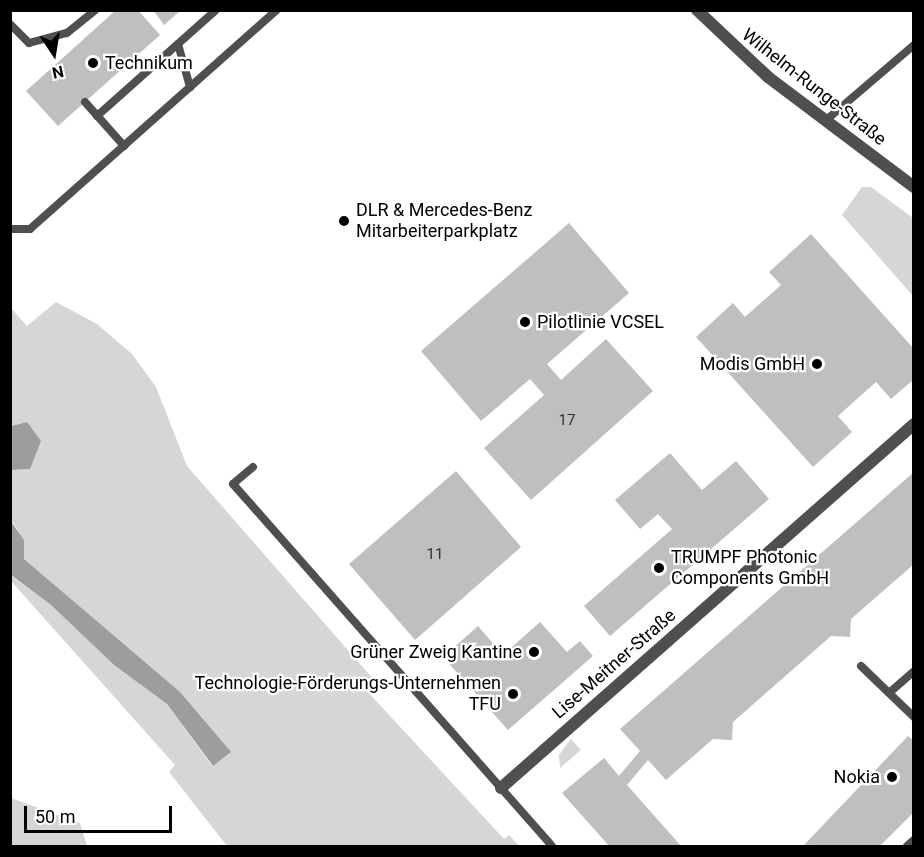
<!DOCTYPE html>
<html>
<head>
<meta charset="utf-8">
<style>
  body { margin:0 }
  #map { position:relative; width:924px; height:857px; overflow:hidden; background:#fff; font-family:Roboto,sans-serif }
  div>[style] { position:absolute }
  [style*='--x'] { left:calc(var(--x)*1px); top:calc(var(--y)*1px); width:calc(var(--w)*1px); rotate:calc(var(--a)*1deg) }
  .green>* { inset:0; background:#d6d6d6 }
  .water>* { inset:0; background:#9d9d9d }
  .building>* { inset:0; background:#bfbfbf }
  .lane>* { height:8px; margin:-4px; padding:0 4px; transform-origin:4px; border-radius:4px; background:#4f4f4f }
  .street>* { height:12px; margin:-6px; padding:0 6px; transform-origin:6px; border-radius:6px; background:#4f4f4f }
  .dots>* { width:16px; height:16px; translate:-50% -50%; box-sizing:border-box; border:3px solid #fff; border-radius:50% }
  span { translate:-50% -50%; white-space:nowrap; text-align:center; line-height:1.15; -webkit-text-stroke:4.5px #fff; paint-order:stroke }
  .number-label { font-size:15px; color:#303030 }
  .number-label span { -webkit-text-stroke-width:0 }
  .poi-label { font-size:18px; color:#000 }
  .left { translate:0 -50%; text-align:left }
  .right { translate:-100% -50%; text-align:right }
  .street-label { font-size:18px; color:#000 }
  .frame { position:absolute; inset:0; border:12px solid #000; pointer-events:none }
  .north { position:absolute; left:24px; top:24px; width:60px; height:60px; -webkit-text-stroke:4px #fff; paint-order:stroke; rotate:168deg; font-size:16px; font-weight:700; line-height:24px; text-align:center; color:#000 }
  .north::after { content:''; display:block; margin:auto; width:21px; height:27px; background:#000; clip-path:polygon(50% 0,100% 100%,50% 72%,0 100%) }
  .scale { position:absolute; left:24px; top:806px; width:148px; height:27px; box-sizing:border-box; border:3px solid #000; border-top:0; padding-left:8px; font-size:18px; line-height:21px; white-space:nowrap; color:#000; -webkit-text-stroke:4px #fff; paint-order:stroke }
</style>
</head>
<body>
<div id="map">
  <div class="green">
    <i style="clip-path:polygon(862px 187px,871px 187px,913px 218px,913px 296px,842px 215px)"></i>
    <i style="clip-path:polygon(56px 302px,97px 324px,132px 354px,156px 387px,187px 466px,374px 680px,366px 690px,504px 839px,509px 835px,519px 846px,227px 846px,169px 772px,175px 765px,11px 581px,10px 575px,51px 605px,114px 665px,167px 704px,212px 766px,230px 753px,130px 650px,24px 559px,24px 540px,11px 520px,11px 470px,30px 469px,27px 422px,11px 426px,11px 308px,27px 326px)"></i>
    <i style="clip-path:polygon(571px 739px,581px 750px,560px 768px,559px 755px)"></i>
    <i style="clip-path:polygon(11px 798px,80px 823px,87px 846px,11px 846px)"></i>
  </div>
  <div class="water">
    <i style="clip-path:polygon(27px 422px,41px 441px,30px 469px,11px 470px,11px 426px)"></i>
    <i style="clip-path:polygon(10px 520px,24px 540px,24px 559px,180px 692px,231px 752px,213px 766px,167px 704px,114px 665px,51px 605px,11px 575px)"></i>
  </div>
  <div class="building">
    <i style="clip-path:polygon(116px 10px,138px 10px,160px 35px,58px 126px,26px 91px)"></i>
    <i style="clip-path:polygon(153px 10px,181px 10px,164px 25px)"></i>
    <i style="clip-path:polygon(569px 223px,629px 293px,547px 364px,561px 380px,606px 339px,653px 391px,531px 500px,484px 448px,544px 395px,530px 379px,481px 421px,421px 351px)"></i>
    <i style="clip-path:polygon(811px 234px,914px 349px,914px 379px,891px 399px,876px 382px,838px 416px,852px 432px,813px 467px,696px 337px,733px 303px,745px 317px,781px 285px,769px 272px)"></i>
    <i style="clip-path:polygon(670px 453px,702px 490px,736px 461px,769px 499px,610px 636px,584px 606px,672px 529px,658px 514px,640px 529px,615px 500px)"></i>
    <i style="clip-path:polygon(456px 471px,521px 547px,415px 640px,349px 564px)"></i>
    <i style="clip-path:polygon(914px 472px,914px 564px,851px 619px,850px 637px,831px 636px,733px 722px,732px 740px,713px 739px,666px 780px,648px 760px,627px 785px,681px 846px,609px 846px,562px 793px,604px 758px,619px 776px,640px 751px,620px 729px)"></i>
    <i style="clip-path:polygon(540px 622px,567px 652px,580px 641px,593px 656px,508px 730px,443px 657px,478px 626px,503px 655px)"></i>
    <i style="clip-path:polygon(908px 736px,914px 741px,914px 812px,880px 846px,803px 846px)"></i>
  </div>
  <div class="lane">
    <i style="--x:10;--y:24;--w:27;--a:45"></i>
    <i style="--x:29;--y:43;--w:39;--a:-15"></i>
    <i style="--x:67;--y:33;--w:36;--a:-39"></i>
    <i style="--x:178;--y:44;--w:45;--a:74.4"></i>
    <i style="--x:85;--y:102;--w:59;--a:48.4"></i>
    <i style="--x:97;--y:116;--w:159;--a:-41.7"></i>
    <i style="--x:825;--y:121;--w:117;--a:-40.5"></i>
    <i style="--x:10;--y:229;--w:20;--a:0"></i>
    <i style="--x:30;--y:229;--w:330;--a:-41.6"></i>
    <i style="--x:253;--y:467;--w:26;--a:140"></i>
    <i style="--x:233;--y:484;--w:482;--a:48.6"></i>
    <i style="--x:861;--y:666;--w:74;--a:43.9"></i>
    <i style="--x:889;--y:693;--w:33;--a:-41"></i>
    <i style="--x:907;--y:846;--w:9;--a:-41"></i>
  </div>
  <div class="street">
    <i style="--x:697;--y:10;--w:98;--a:43.3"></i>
    <i style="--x:768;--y:77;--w:183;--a:37"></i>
    <i style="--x:501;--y:788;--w:551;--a:-41.39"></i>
  </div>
  <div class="dots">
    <i style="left:93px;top:63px;background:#000"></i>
    <i style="left:344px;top:221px;background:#000"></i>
    <i style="left:525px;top:322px;background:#000"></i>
    <i style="left:817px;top:364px;background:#000"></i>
    <i style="left:659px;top:568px;background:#000"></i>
    <i style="left:534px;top:652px;background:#000"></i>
    <i style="left:513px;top:694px;background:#000"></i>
    <i style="left:892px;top:777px;background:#000"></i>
  </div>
  <div class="number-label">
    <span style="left:567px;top:421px">17</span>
    <span style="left:435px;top:555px">11</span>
  </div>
  <div class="poi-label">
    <span class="left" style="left:105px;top:63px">Technikum</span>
    <span class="left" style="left:356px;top:221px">DLR &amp; Mercedes-Benz<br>Mitarbeiterparkplatz</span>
    <span class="left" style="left:537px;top:322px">Pilotlinie VCSEL</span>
    <span class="right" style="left:805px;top:364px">Modis GmbH</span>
    <span class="left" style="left:671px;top:568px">TRUMPF Photonic<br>Components GmbH</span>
    <span class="right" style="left:522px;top:652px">Grüner Zweig Kantine</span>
    <span class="right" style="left:501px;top:694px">Technologie-Förderungs-Unternehmen<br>TFU</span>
    <span class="right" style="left:880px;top:777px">Nokia</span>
  </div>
  <div class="street-label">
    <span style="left:814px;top:87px;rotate:38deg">Wilhelm-Runge-Straße</span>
    <span style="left:614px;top:664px;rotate:-41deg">Lise-Meitner-Straße</span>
  </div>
  <div class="frame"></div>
  <div class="north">N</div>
  <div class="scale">50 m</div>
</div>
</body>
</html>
